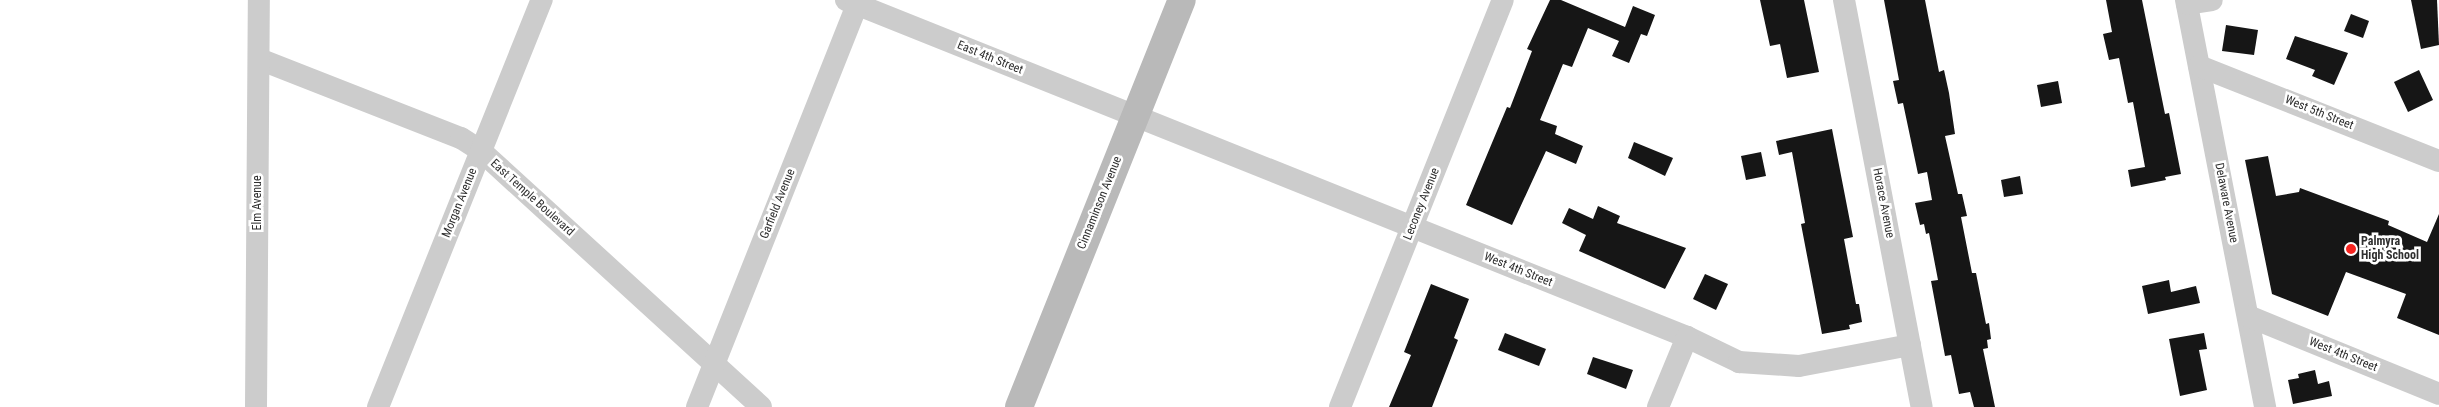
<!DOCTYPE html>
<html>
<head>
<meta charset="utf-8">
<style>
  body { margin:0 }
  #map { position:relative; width:2439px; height:407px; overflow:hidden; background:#fff; font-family:"Roboto Condensed",sans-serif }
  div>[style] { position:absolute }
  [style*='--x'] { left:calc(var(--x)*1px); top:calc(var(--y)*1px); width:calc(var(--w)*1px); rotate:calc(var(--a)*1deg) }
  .building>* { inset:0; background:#161616 }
  .street>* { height:22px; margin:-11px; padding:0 11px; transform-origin:11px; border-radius:11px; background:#ccc }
  .secondary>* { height:28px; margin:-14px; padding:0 14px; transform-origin:14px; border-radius:14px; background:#b9b9b9 }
  .dots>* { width:14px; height:14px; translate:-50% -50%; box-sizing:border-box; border:2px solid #fff; border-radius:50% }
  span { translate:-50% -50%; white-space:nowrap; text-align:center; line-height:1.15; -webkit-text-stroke:5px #fff; paint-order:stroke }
  .street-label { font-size:12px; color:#2f2f2f }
  .poi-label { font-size:12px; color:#2f2f2f; font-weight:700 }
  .left { translate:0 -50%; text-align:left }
</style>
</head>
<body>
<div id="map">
  <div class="building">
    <i style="clip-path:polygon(1550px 0,1561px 0,1625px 27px,1633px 6px,1655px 15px,1647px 36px,1641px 34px,1629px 63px,1612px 56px,1619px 41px,1588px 28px,1572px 67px,1563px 64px,1540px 120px,1557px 126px,1555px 134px,1583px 146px,1576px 164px,1546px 151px,1512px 225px,1466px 205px,1507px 107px,1510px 108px,1532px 51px,1527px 49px)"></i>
    <i style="clip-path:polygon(1760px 0,1804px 0,1819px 72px,1787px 78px,1780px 44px,1770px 46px)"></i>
    <i style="clip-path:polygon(1884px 0,1925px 0,1939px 72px,1944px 70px,1949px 93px,1955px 134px,1945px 136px,1958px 194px,1962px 194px,1967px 216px,1961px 217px,1972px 273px,1976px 273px,1986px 324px,1989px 323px,1991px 339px,1987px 340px,1988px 348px,1983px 349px,1995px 407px,1974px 407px,1970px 392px,1959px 394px,1951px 355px,1945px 356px,1931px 281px,1938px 280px,1929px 233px,1926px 234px,1924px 224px,1920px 225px,1915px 203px,1932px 200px,1927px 172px,1918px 174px,1903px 103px,1898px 104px,1893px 81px,1899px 80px)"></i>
    <i style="clip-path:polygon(2106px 0,2142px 0,2165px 114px,2169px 113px,2181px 174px,2165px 177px,2166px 180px,2131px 187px,2128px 170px,2145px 167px,2133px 102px,2128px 103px,2119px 58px,2109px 60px,2103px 34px,2112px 32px)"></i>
    <i style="clip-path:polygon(2411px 0,2437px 0,2439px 45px,2421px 49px)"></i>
    <i style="clip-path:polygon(2351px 14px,2369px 21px,2363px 38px,2344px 31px)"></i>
    <i style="clip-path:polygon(2226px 25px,2258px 30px,2254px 55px,2222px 51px)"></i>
    <i style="clip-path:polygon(2295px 36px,2348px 53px,2334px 85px,2312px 76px,2315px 70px,2286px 59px)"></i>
    <i style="clip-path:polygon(2419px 70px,2433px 100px,2408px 112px,2394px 82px)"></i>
    <i style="clip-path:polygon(2058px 81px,2062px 103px,2041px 107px,2037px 85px)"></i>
    <i style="clip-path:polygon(1832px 129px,1853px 237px,1844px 239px,1856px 304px,1859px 304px,1862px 322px,1849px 325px,1850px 329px,1822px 334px,1801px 224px,1805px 223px,1792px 152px,1779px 155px,1776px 141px)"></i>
    <i style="clip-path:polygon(1634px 142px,1673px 158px,1665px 176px,1628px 158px)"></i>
    <i style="clip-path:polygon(1761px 152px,1766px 176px,1746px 180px,1741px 156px)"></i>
    <i style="clip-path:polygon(2268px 156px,2276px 196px,2299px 192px,2300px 188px,2389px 221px,2388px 225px,2427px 242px,2439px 214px,2439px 335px,2397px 318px,2406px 294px,2346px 272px,2328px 316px,2272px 294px,2245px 160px)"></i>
    <i style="clip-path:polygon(2020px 176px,2023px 194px,2004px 197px,2001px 180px)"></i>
    <i style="clip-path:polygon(1598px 206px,1620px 216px,1617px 223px,1686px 248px,1665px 289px,1579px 251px,1586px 235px,1562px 223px,1569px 208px,1593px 219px)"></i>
    <i style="clip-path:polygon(1705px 274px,1728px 284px,1716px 310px,1693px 299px)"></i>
    <i style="clip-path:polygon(2169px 280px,2171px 292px,2196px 286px,2200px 303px,2148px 314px,2142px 286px)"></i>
    <i style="clip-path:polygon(1431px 284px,1469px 299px,1454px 338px,1458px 340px,1432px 407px,1389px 407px,1411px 355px,1404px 352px)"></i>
    <i style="clip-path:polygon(1505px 333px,1546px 349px,1539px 366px,1498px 350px)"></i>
    <i style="clip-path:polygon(2204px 333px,2207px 349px,2199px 350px,2207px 390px,2180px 396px,2169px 339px)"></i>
    <i style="clip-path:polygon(1593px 357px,1633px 370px,1626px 389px,1587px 374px)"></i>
    <i style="clip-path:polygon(2315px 370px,2318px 384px,2329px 381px,2332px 396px,2293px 404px,2288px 380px,2299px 378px,2298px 374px)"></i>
  </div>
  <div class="street">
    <i style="--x:846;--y:0;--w:906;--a:21.84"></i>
    <i style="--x:1687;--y:337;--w:58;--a:25.7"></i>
    <i style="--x:1739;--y:362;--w:60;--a:3.8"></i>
    <i style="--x:1799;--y:366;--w:113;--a:-10.7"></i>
    <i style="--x:1844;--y:0;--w:414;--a:79.2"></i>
    <i style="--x:2186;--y:0;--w:415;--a:79"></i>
    <i style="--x:2187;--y:4;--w:25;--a:-9"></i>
    <i style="--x:259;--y:59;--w:217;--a:21.4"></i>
    <i style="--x:461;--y:138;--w:24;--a:33"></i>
    <i style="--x:481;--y:151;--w:379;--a:42.4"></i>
    <i style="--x:2199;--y:66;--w:258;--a:21.6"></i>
    <i style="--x:2248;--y:316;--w:206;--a:22.2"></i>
    <i style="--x:256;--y:407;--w:407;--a:-89.6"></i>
    <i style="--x:378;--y:407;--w:439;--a:-68.1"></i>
    <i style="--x:697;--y:407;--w:438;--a:-68.3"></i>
    <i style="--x:1340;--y:407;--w:438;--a:-68.2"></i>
    <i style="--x:1658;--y:407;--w:76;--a:-67.5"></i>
  </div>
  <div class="secondary">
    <i style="--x:1019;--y:407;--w:438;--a:-68.2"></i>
  </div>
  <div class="dots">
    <i style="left:2351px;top:249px;background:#f72420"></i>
  </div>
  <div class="street-label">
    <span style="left:990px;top:58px;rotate:22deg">East 4th Street</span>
    <span style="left:2319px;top:113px;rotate:22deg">West 5th Street</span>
    <span style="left:532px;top:198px;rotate:42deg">East Temple Boulevard</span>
    <span style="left:258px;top:203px;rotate:-90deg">Elm Avenue</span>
    <span style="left:460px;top:203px;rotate:-68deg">Morgan Avenue</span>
    <span style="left:1100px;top:203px;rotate:-68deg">Cinnaminson Avenue</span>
    <span style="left:1883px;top:203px;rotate:79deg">Horace Avenue</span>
    <span style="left:2226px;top:203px;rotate:79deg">Delaware Avenue</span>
    <span style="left:778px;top:204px;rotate:-68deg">Garfield Avenue</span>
    <span style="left:1422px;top:204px;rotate:-68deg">Leconey Avenue</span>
    <span style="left:1518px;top:270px;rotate:22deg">West 4th Street</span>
    <span style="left:2343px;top:355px;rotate:22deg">West 4th Street</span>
  </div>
  <div class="poi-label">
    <span class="left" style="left:2361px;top:249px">Palmyra<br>High School</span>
  </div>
</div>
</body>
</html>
